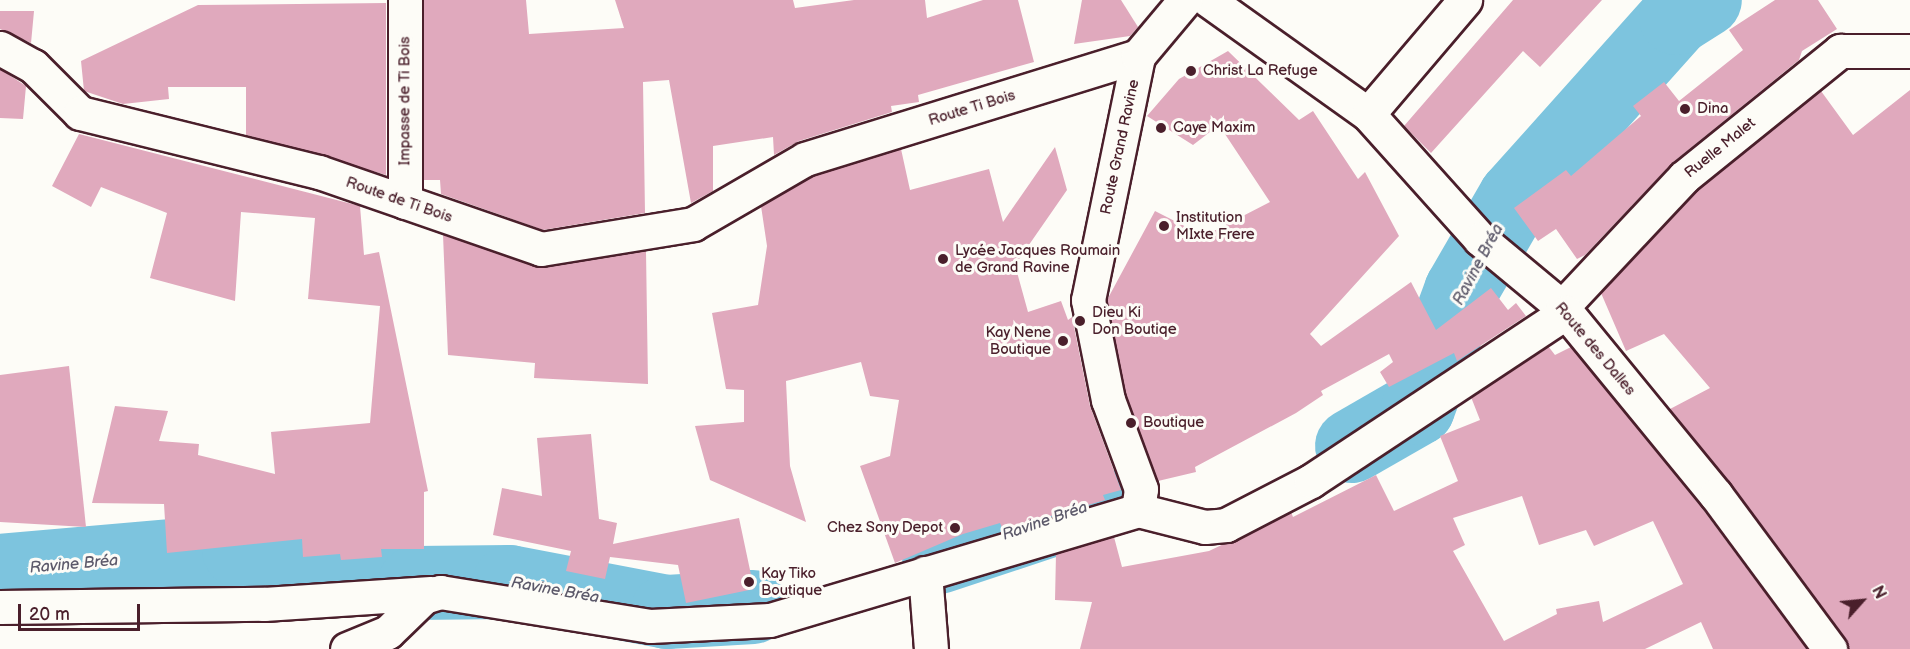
<!DOCTYPE html>
<html>
<head>
<meta charset="utf-8">
<style>
  body { margin:0 }
  #map { position:relative; width:1910px; height:649px; overflow:hidden; background:#fdfcf7; font-family:"Balsamiq Sans",sans-serif }
  div>[style] { position:absolute }
  [style*='--x'] { left:calc(var(--x)*1px); top:calc(var(--y)*1px); width:calc(var(--w)*1px); rotate:calc(var(--a)*1deg) }
  .river>* { height:74px; margin:-37px; padding:0 37px; transform-origin:37px; border-radius:37px; background:#7dc4de }
  .building>* { inset:0; background:#e0a9bd }
  .roads { filter:drop-shadow(2px 0 #4a1f2b) drop-shadow(-2px 0 #4a1f2b) drop-shadow(0 2px #4a1f2b) drop-shadow(0 -2px #4a1f2b) }
  .street>* { height:33px; margin:-16.5px; padding:0 16.5px; transform-origin:16.5px; border-radius:16.5px; background:#fdfcf7 }
  .dots>* { width:16px; height:16px; translate:-50% -50%; box-sizing:border-box; border:3px solid #fdfcf7; border-radius:50% }
  span { translate:-50% -50%; white-space:nowrap; text-align:center; line-height:1.15; -webkit-text-stroke:6px #fdfcf7; paint-order:stroke }
  .poi-label { font-size:15px; color:#4a1f2b }
  .left { translate:0 -50%; text-align:left }
  .right { translate:-100% -50%; text-align:right }
  .street-label { font-size:15px; color:#4a1f2b }
  .water-label { font-size:16px; color:#5c596a; font-style:italic }
  .north { position:absolute; left:1832px; top:571px; width:60px; height:60px; -webkit-text-stroke:4px #fdfcf7; paint-order:stroke; rotate:63deg; font-size:16px; font-weight:700; line-height:24px; text-align:center; color:#4a1f2b }
  .north::after { content:''; display:block; margin:auto; width:21px; height:27px; background:#4a1f2b; clip-path:polygon(50% 0,100% 100%,50% 72%,0 100%) }
  .scale { position:absolute; left:18px; top:604px; width:122px; height:27px; box-sizing:border-box; border:3px solid #4a1f2b; border-top:0; padding-left:8px; font-size:18px; line-height:21px; white-space:nowrap; color:#4a1f2b; -webkit-text-stroke:4px #fdfcf7; paint-order:stroke }
</style>
</head>
<body>
<div id="map">
  <div class="river">
    <i style="--x:1352;--y:446;--w:76;--a:-29.9"></i>
    <i style="--x:1418;--y:408;--w:125;--a:-69.8"></i>
    <i style="--x:1461;--y:291;--w:108;--a:-59.9"></i>
    <i style="--x:1515;--y:198;--w:241;--a:-48.2"></i>
    <i style="--x:1676;--y:18;--w:34;--a:-32"></i>
    <i style="--x:939;--y:557;--w:168;--a:-18.4"></i>
    <i style="--x:0;--y:571;--w:240;--a:-5"></i>
    <i style="--x:239;--y:550;--w:179;--a:10.6"></i>
    <i style="--x:415;--y:583;--w:95;--a:-0.6"></i>
    <i style="--x:510;--y:582;--w:160;--a:10.8"></i>
    <i style="--x:667;--y:612;--w:86;--a:-3.3"></i>
  </div>
  <div class="building">
    <i style="clip-path:polygon(424px 0,526px 0,529px 34px,624px 28px,615px 0,793px 0,795px 8px,854px 0,925px 0,927px 18px,983px 0,1018px 0,1034px 62px,918px 95px,919px 102px,891px 106px,892px 112px,799px 141px,774px 155px,773px 137px,713px 146px,713px 191px,691px 203px,669px 80px,643px 82px,645px 213px,543px 230px,441px 194px,440px 180px,424px 180px)"></i>
    <i style="clip-path:polygon(1082px 0,1121px 0,1138px 27px,1130px 36px,1074px 44px)"></i>
    <i style="clip-path:polygon(1513px 0,1602px 0,1540px 67px,1523px 51px,1431px 153px,1404px 126px)"></i>
    <i style="clip-path:polygon(1775px 0,1818px 0,1837px 29px,1802px 51px,1799px 60px,1672px 163px,1585px 255px,1577px 259px,1556px 229px,1538px 241px,1514px 208px,1566px 170px,1571px 176px,1641px 116px,1633px 106px,1664px 82px,1679px 101px,1743px 50px,1729px 30px)"></i>
    <i style="clip-path:polygon(386px 3px,386px 175px,246px 135px,246px 87px,168px 87px,169px 99px,123px 104px,84px 91px,81px 61px,198px 5px)"></i>
    <i style="clip-path:polygon(0 11px,34px 11px,31px 43px,0 29px)"></i>
    <i style="clip-path:polygon(1228px 51px,1299px 120px,1313px 111px,1358px 179px,1365px 172px,1399px 236px,1310px 334px,1321px 346px,1411px 282px,1436px 330px,1491px 288px,1508px 310px,1516px 303px,1526px 316px,1457px 361px,1454px 353px,1389px 387px,1380px 372px,1393px 362px,1389px 354px,1321px 391px,1323px 395px,1296px 413px,1195px 467px,1196px 472px,1158px 481px,1126px 395px,1107px 300px,1155px 211px,1204px 236px,1270px 202px,1219px 125px,1193px 145px,1147px 116px,1179px 79px)"></i>
    <i style="clip-path:polygon(0 69px,26px 86px,23px 119px,0 118px)"></i>
    <i style="clip-path:polygon(1910px 90px,1910px 649px,1848px 649px,1731px 484px,1670px 409px,1710px 388px,1664px 334px,1626px 351px,1601px 293px,1697px 191px,1821px 91px,1853px 135px)"></i>
    <i style="clip-path:polygon(79px 134px,360px 206px,364px 255px,379px 252px,428px 491px,424px 492px,424px 549px,381px 549px,382px 557px,341px 560px,340px 554px,303px 557px,302px 539px,167px 553px,164px 504px,92px 503px,115px 406px,168px 411px,159px 441px,199px 444px,198px 455px,275px 474px,271px 432px,370px 423px,380px 306px,308px 299px,315px 218px,241px 212px,235px 301px,150px 278px,167px 213px,101px 187px,91px 207px,52px 186px)"></i>
    <i style="clip-path:polygon(1055px 147px,1067px 190px,1015px 265px,1028px 312px,1061px 301px,1068px 320px,1072px 317px,1090px 406px,1121px 490px,1103px 495px,1105px 500px,1003px 530px,1000px 523px,963px 534px,895px 563px,860px 466px,890px 456px,899px 400px,870px 396px,861px 362px,786px 381px,790px 466px,806px 522px,710px 480px,695px 426px,744px 422px,744px 390px,726px 389px,712px 313px,758px 305px,767px 246px,761px 206px,813px 176px,901px 149px,910px 190px,989px 169px,1003px 222px)"></i>
    <i style="clip-path:polygon(443px 235px,543px 268px,646px 251px,648px 384px,534px 378px,535px 363px,448px 355px)"></i>
    <i style="clip-path:polygon(evenodd,1548px 346px,1555px 355px,1571px 347px,1701px 507px,1807px 649px,1713px 649px,1701px 622px,1645px 649px,1080px 649px,1092px 602px,1055px 600px,1056px 554px,1114px 537px,1122px 567px,1209px 551px,1291px 512px,1293px 517px,1376px 475px,1394px 511px,1458px 481px,1440px 436px,1480px 420px,1471px 397px,1548px 346px,1522px 496px,1539px 545px,1586px 530px,1594px 546px,1653px 521px,1683px 584px,1603px 622px,1599px 601px,1556px 609px,1557px 614px,1504px 641px,1453px 551px,1465px 545px,1453px 518px,1522px 496px)"></i>
    <i style="clip-path:polygon(69px 366px,86px 527px,0 522px,0 375px)"></i>
    <i style="clip-path:polygon(591px 434px,599px 519px,617px 523px,613px 544px,739px 518px,754px 589px,686px 603px,678px 565px,610px 557px,605px 579px,566px 571px,571px 551px,493px 535px,502px 488px,542px 496px,537px 438px)"></i>
  </div>
  <div class="roads">
    <div class="street">
      <i style="--x:1208;--y:0;--w:196;--a:35.5"></i>
      <i style="--x:1368;--y:114;--w:168;--a:48.1"></i>
      <i style="--x:1480;--y:239;--w:107;--a:39.7"></i>
      <i style="--x:1562;--y:307;--w:243;--a:50.7"></i>
      <i style="--x:1716;--y:495;--w:192;--a:53.5"></i>
      <i style="--x:0;--y:48;--w:38;--a:29"></i>
      <i style="--x:33;--y:66;--w:66;--a:45"></i>
      <i style="--x:80;--y:113;--w:246;--a:13.9"></i>
      <i style="--x:319;--y:172;--w:235;--a:19.1"></i>
      <i style="--x:541;--y:249;--w:154;--a:-9.3"></i>
      <i style="--x:693;--y:224;--w:129;--a:-30.1"></i>
      <i style="--x:805;--y:159;--w:349;--a:-17.2"></i>
      <i style="--x:1368;--y:114;--w:150;--a:-49.6"></i>
      <i style="--x:405;--y:202;--w:202;--a:-90"></i>
      <i style="--x:1562;--y:307;--w:178;--a:-46.8"></i>
      <i style="--x:1684;--y:177;--w:201;--a:-38.9"></i>
      <i style="--x:1840;--y:51;--w:70;--a:0"></i>
      <i style="--x:1138;--y:510;--w:69;--a:14.2"></i>
      <i style="--x:1205;--y:527;--w:21;--a:-5"></i>
      <i style="--x:1226;--y:525;--w:96;--a:-27.4"></i>
      <i style="--x:1311;--y:481;--w:306;--a:-33.5"></i>
      <i style="--x:925;--y:573;--w:76;--a:85.5"></i>
      <i style="--x:0;--y:607;--w:264;--a:-0.7"></i>
      <i style="--x:264;--y:604;--w:167;--a:-3.8"></i>
      <i style="--x:347;--y:649;--w:44;--a:-22.5"></i>
      <i style="--x:388;--y:632;--w:50;--a:-44.2"></i>
      <i style="--x:424;--y:597;--w:17;--a:-17"></i>
      <i style="--x:440;--y:592;--w:213;--a:9.2"></i>
      <i style="--x:650;--y:626;--w:120;--a:-2.9"></i>
      <i style="--x:770;--y:620;--w:384;--a:-16.6"></i>
      <i style="--x:1138;--y:510;--w:21;--a:-82"></i>
      <i style="--x:1141;--y:489;--w:95;--a:-110.3"></i>
      <i style="--x:1108;--y:400;--w:102;--a:-101.3"></i>
      <i style="--x:1088;--y:300;--w:249;--a:-78.4"></i>
      <i style="--x:1138;--y:56;--w:73;--a:-50"></i>
    </div>
  </div>
  <div class="dots">
    <i style="left:1191px;top:71px;background:#4a1f2b"></i>
    <i style="left:1685px;top:109px;background:#4a1f2b"></i>
    <i style="left:1161px;top:128px;background:#4a1f2b"></i>
    <i style="left:1164px;top:226px;background:#4a1f2b"></i>
    <i style="left:943px;top:259px;background:#4a1f2b"></i>
    <i style="left:1080px;top:321px;background:#4a1f2b"></i>
    <i style="left:1063px;top:341px;background:#4a1f2b"></i>
    <i style="left:1131px;top:423px;background:#4a1f2b"></i>
    <i style="left:955px;top:528px;background:#4a1f2b"></i>
    <i style="left:749px;top:582px;background:#4a1f2b"></i>
  </div>
  <div class="poi-label">
    <span class="left" style="left:1203px;top:71px">Christ La Refuge</span>
    <span class="left" style="left:1697px;top:109px">Dina</span>
    <span class="left" style="left:1173px;top:128px">Caye Maxim</span>
    <span class="left" style="left:1176px;top:226px">Institution<br>MIxte Frere</span>
    <span class="left" style="left:955px;top:259px">Lycée Jacques Roumain<br>de Grand Ravine</span>
    <span class="left" style="left:1092px;top:321px">Dieu Ki<br>Don Boutiqe</span>
    <span class="right" style="left:1051px;top:341px">Kay Nene<br>Boutique</span>
    <span class="left" style="left:1143px;top:423px">Boutique</span>
    <span class="right" style="left:943px;top:528px">Chez Sony Depot</span>
    <span class="left" style="left:761px;top:582px">Kay Tiko<br>Boutique</span>
  </div>
  <div class="street-label">
    <span style="left:405px;top:101px;rotate:-90deg">Impasse de Ti Bois</span>
    <span style="left:972px;top:108px;rotate:-17deg">Route Ti Bois</span>
    <span style="left:1120px;top:147px;rotate:-78deg">Route Grand Ravine</span>
    <span style="left:1720px;top:148px;rotate:-39deg">Ruelle Malet</span>
    <span style="left:399px;top:200px;rotate:19deg">Route de Ti Bois</span>
    <span style="left:1595px;top:349px;rotate:50deg">Route des Dalles</span>
  </div>
  <div class="water-label">
    <span style="left:1479px;top:265px;rotate:-62deg">Ravine Bréa</span>
    <span style="left:1045px;top:522px;rotate:-19deg">Ravine Bréa</span>
    <span style="left:74px;top:565px;rotate:-5deg">Ravine Bréa</span>
    <span style="left:555px;top:591px;rotate:10deg">Ravine Bréa</span>
  </div>
  <div class="north">N</div>
  <div class="scale">20 m</div>
</div>
</body>
</html>
